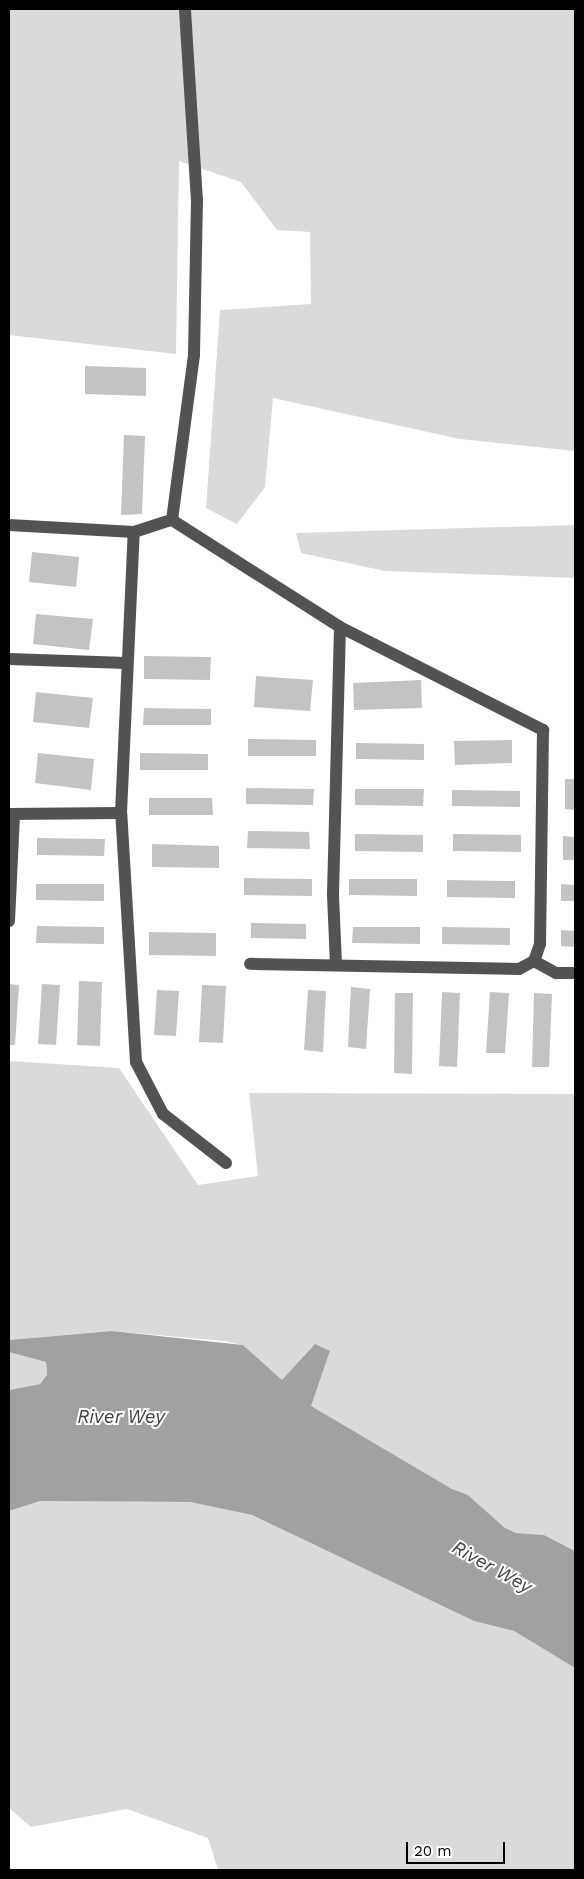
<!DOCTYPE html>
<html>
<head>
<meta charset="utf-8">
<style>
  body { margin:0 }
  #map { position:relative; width:584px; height:1879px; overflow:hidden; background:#fff; font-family:"Work Sans",sans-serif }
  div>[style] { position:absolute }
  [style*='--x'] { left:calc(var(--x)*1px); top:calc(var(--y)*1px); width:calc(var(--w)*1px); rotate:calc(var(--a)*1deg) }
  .green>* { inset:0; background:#dadada }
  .water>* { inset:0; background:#a1a1a1 }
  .building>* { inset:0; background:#c3c3c3 }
  .minor>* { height:12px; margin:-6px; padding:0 6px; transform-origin:6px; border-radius:6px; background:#535353 }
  span { translate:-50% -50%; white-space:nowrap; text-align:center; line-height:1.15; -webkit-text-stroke:4px #fff; paint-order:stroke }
  .water-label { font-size:19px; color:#424242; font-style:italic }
  .frame { position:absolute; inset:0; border:10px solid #000; pointer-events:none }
  .scale { position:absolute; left:406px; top:1842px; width:99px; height:22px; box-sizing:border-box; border:2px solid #000; border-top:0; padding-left:6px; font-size:15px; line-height:18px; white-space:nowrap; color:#000; -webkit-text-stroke:4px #fff; paint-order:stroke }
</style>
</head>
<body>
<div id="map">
  <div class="green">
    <i style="clip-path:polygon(9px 9px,575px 9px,575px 451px,460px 439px,273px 398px,265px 487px,237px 524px,206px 508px,220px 310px,311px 304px,310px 232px,277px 230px,241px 182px,179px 161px,176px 354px,9px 335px)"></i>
    <i style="clip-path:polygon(575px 525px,575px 578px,385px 571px,301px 553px,296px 533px)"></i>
    <i style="clip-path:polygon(9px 1061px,119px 1068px,198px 1185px,258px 1176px,249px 1093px,575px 1094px,575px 1551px,544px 1535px,516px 1533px,505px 1528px,468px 1495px,452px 1489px,310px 1406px,330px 1352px,282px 1380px,243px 1345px,224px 1341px,112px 1331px,9px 1340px)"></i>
    <i style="clip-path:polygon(9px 1352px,46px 1362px,47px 1375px,40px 1384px,9px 1390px)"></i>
    <i style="clip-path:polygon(40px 1501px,190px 1502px,252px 1515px,474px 1621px,514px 1631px,575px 1668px,575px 1870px,218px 1870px,208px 1838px,127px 1809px,31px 1827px,9px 1808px,9px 1511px)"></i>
  </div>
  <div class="water">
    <i style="clip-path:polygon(112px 1331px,243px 1345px,282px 1380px,315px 1344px,330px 1351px,311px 1406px,452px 1489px,468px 1495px,505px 1528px,516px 1533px,544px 1535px,575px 1551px,575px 1668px,514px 1631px,474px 1621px,252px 1515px,190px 1502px,40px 1501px,9px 1511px,9px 1390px,40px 1384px,47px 1375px,46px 1362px,9px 1352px,9px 1340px)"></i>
  </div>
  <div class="building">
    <i style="clip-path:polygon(85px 366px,146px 368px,146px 396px,85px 394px)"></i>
    <i style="clip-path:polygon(124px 435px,145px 436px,142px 514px,121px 515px)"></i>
    <i style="clip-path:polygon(32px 552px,79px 557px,76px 587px,29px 582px)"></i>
    <i style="clip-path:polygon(36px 614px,93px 619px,89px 650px,33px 644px)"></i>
    <i style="clip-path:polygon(144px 656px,211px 657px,210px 680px,144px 679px)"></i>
    <i style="clip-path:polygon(256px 676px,313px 680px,310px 711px,254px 707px)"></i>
    <i style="clip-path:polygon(421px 680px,422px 708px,354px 710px,353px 683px)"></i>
    <i style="clip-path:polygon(36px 692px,93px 698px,89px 728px,33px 722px)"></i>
    <i style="clip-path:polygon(144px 708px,211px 709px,211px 725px,143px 725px)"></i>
    <i style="clip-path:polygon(248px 739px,316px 740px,316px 756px,248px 756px)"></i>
    <i style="clip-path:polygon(512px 740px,512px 763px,455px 765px,454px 741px)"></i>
    <i style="clip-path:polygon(356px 743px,424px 744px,424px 760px,356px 759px)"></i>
    <i style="clip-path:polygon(38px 753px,94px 759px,91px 790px,35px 783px)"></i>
    <i style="clip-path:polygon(140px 753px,208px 754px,208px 770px,140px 770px)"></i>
    <i style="clip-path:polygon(565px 779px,575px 779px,575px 810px,565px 809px)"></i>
    <i style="clip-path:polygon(246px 788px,314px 789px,313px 805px,246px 804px)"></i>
    <i style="clip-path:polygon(355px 789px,424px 789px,423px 806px,355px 805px)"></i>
    <i style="clip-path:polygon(452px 790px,520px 791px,520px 807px,452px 806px)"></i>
    <i style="clip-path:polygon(149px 798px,212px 798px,213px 815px,149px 815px)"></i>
    <i style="clip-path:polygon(248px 831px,309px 832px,310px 849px,247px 848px)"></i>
    <i style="clip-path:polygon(355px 834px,423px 835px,423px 852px,355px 851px)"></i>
    <i style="clip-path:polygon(453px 834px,521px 835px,521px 852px,453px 851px)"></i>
    <i style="clip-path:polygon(563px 836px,575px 837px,575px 860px,563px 860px)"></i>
    <i style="clip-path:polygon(37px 838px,105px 839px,104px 856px,37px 855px)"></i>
    <i style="clip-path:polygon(152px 844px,219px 846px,219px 868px,152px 867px)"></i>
    <i style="clip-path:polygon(244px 878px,312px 879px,312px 896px,244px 895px)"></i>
    <i style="clip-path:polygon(349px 879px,417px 879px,417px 896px,349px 895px)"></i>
    <i style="clip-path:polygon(447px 880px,515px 881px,515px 898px,447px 897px)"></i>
    <i style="clip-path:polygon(36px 884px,104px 884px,104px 901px,36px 900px)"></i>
    <i style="clip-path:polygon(561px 884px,575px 885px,575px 901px,561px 901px)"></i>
    <i style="clip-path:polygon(251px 923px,306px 924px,306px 939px,251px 938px)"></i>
    <i style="clip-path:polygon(37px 926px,104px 927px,104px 944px,36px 943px)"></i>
    <i style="clip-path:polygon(353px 927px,420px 927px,420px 944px,352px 943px)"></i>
    <i style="clip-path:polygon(442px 927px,510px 928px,510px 945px,442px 944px)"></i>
    <i style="clip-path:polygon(561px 930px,575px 931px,575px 947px,561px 946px)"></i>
    <i style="clip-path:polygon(149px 932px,216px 933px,216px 956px,149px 955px)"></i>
    <i style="clip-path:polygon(79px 981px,102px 982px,100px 1046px,77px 1045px)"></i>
    <i style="clip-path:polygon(9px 984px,19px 985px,15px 1045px,9px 1045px)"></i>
    <i style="clip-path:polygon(42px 984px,60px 985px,56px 1045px,38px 1044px)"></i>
    <i style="clip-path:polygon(202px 985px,226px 986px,223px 1043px,199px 1042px)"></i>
    <i style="clip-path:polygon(351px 987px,370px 989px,366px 1049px,348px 1047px)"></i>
    <i style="clip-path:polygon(157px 990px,179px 991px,176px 1036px,154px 1035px)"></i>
    <i style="clip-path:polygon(308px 990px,326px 991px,323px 1052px,304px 1050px)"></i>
    <i style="clip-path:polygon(442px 992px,460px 993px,457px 1067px,439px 1066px)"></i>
    <i style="clip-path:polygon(490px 992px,509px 993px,505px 1053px,486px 1053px)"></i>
    <i style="clip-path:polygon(395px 993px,413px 993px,412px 1074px,394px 1073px)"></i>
    <i style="clip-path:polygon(534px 993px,552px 994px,549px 1067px,532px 1067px)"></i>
  </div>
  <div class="minor">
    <i style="--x:172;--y:520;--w:166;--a:-82.4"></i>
    <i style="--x:194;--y:355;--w:154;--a:-88.9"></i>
    <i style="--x:197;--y:201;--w:192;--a:-93.6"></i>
    <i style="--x:9;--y:525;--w:125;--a:3.2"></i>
    <i style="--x:9;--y:659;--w:117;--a:2"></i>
    <i style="--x:9;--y:814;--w:112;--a:-0.5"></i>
    <i style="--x:9;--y:921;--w:107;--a:-87.3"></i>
    <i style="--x:534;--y:961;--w:25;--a:29"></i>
    <i style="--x:556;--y:973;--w:19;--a:0"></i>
    <i style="--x:336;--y:964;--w:70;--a:-92.5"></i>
    <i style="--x:333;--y:894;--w:267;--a:-88.5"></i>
    <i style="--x:226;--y:1163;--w:80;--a:-142.1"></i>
    <i style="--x:163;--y:1114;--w:59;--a:-117.4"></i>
    <i style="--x:136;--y:1062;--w:249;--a:-93.4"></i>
    <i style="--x:121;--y:813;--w:281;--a:-87.4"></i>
    <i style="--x:134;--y:532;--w:40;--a:-18"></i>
    <i style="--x:172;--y:520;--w:199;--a:32.5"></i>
    <i style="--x:340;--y:627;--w:228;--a:26.9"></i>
    <i style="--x:543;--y:730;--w:214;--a:90.8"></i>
    <i style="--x:540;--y:944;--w:18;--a:109"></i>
    <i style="--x:534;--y:961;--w:17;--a:152"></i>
    <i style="--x:519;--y:969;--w:269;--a:-178.9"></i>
  </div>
  <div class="water-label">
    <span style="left:121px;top:1417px">River Wey</span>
    <span style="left:492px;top:1567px;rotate:29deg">River Wey</span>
  </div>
  <div class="frame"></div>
  <div class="scale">20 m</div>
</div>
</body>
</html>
